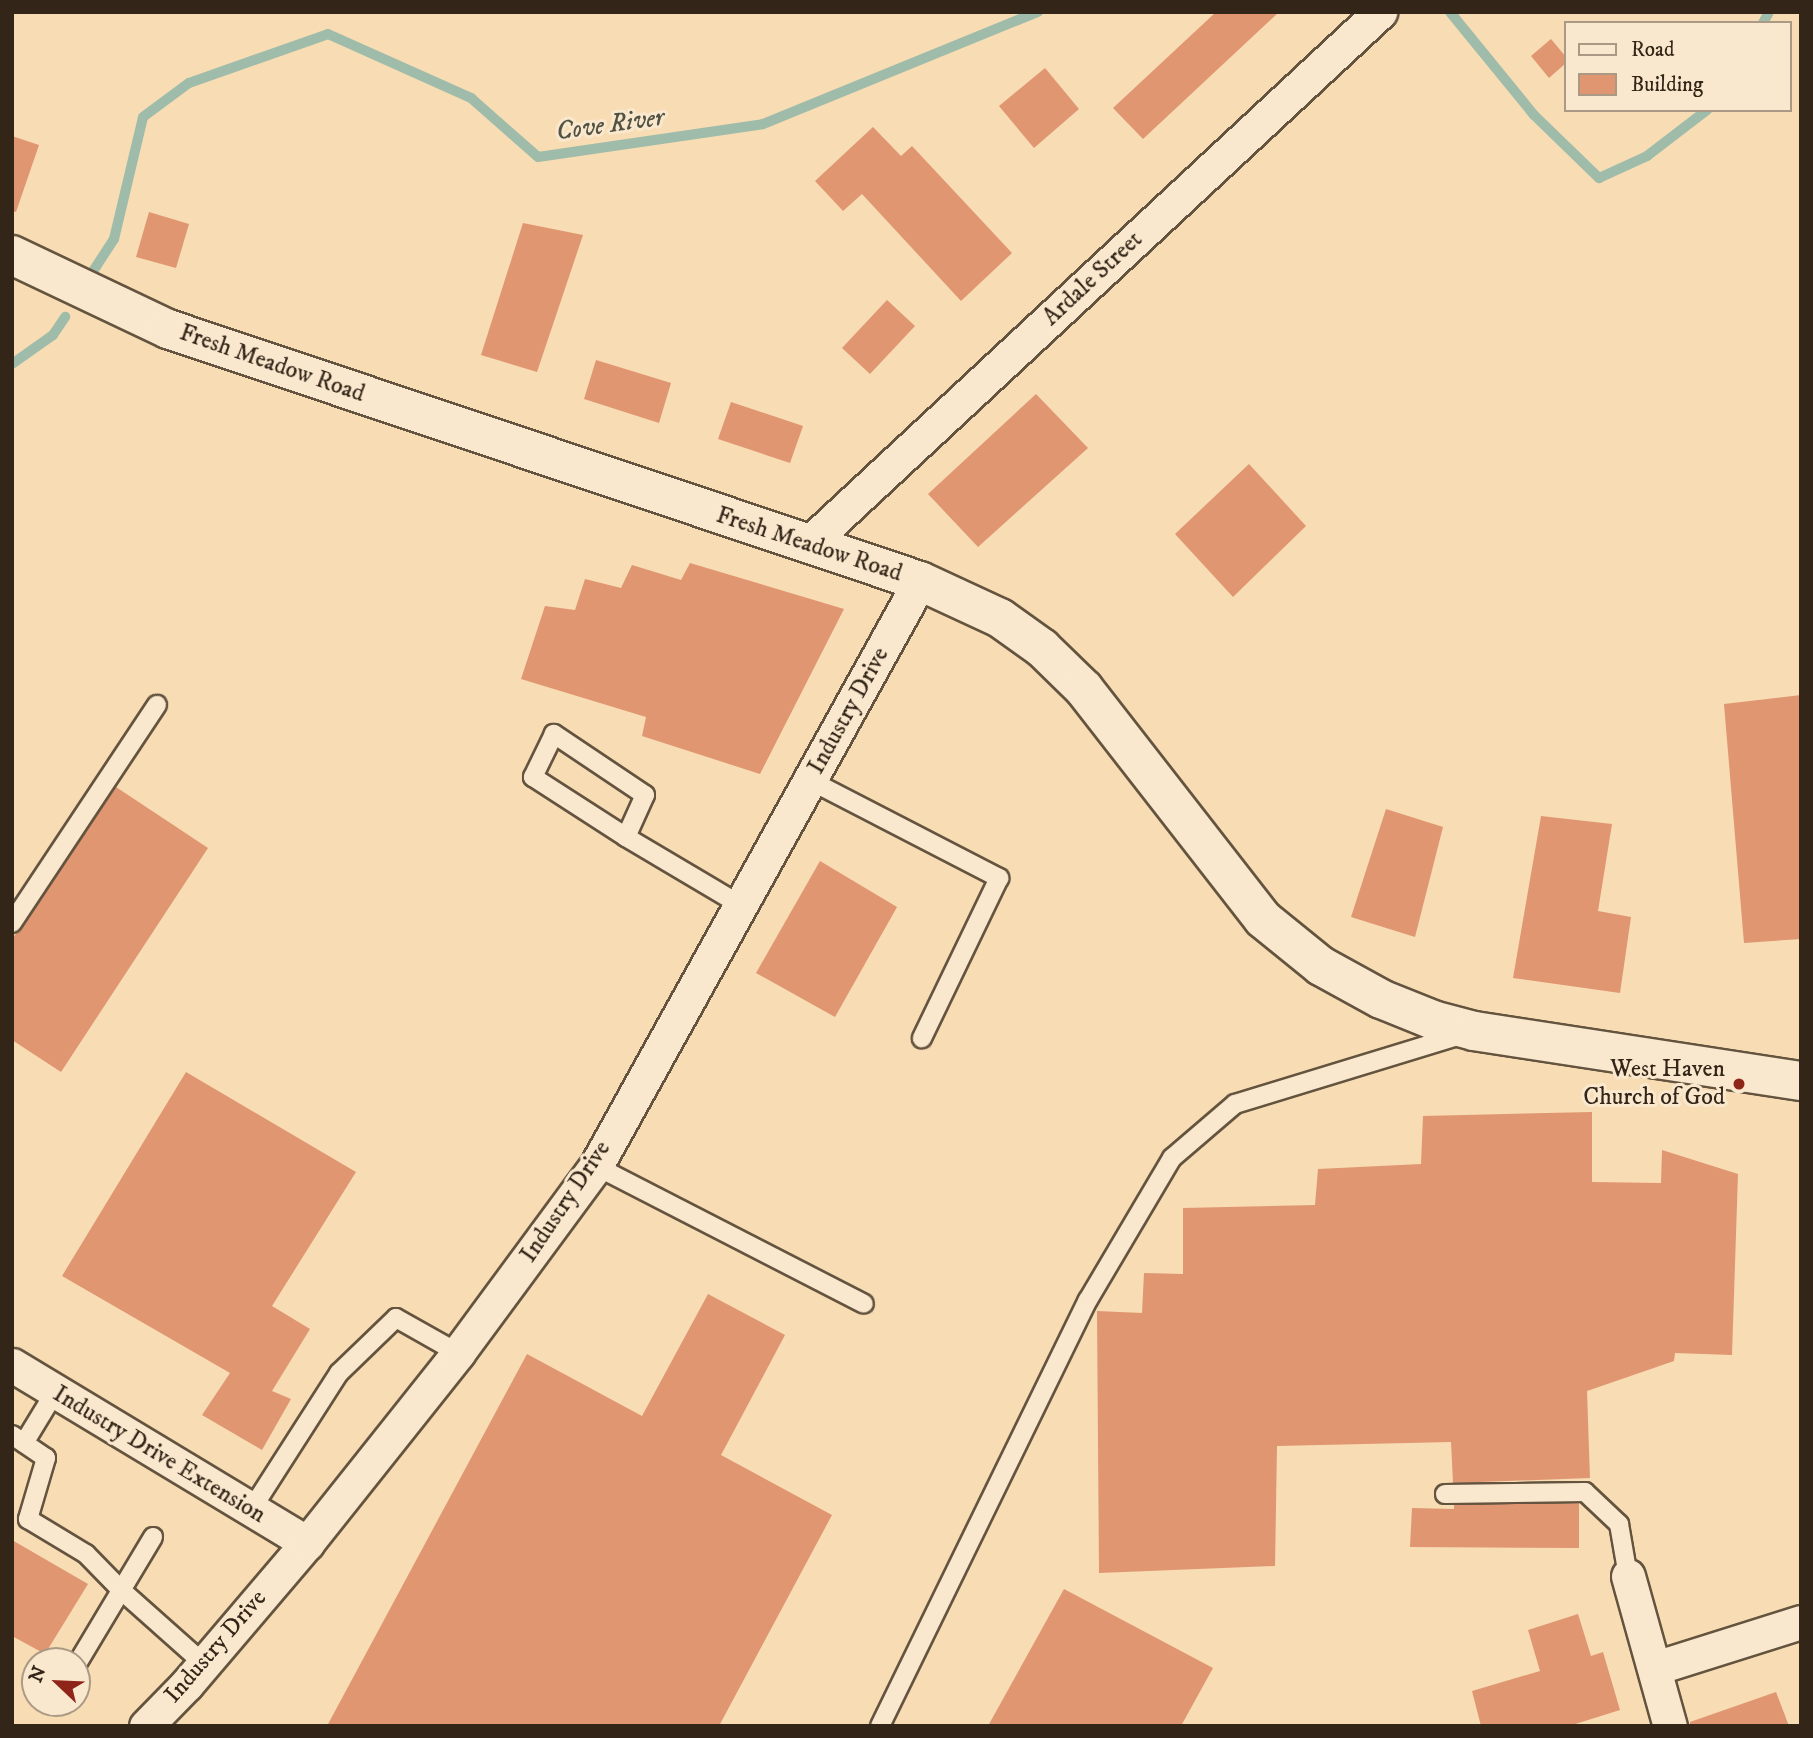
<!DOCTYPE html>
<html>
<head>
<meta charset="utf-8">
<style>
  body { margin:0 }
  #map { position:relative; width:1813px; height:1738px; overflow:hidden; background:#f7dcb4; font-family:"IM FELL DW Pica",serif }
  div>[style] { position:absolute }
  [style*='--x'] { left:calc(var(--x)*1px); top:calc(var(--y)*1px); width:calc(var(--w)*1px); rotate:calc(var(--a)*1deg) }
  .stream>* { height:10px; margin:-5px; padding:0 5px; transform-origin:5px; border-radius:5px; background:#9ebca9 }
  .building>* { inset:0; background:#e09671 }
  .roads { filter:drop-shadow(2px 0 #64543f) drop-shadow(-2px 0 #64543f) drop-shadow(0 2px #64543f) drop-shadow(0 -2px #64543f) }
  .lane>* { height:18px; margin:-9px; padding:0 9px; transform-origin:9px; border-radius:9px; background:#fae8ce }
  .street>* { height:33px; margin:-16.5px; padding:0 16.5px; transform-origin:16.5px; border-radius:16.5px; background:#fae8ce }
  .secondary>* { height:38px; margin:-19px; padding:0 19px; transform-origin:19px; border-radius:19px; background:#fae8ce }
  .dots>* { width:19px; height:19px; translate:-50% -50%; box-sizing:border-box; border:4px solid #fae8ce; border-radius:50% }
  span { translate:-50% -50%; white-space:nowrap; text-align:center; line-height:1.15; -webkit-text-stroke:6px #fae8ce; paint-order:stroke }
  .street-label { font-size:24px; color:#332618 }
  .poi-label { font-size:24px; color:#332618 }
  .right { translate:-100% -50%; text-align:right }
  .water-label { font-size:26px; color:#535344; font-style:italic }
  .frame { position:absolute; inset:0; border:14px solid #332618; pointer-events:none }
  .legend { position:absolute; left:1564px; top:21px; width:228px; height:91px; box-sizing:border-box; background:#fae8ce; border:2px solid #aa9a85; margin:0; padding:9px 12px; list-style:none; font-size:21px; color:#332618 }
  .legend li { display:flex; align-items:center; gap:14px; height:35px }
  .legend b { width:35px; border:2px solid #aa9a85 }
  .north { position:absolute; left:21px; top:1647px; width:70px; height:70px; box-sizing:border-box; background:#fae8ce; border:2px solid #aa9a85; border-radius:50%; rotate:293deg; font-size:19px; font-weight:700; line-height:28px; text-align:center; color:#332618 }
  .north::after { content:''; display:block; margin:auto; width:24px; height:32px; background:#8f2418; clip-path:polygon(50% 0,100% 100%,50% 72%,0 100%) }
</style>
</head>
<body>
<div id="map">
  <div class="stream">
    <i style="--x:1450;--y:12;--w:133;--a:50.8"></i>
    <i style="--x:1534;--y:115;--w:91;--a:44.1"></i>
    <i style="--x:1599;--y:178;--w:53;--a:-24.6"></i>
    <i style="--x:1647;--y:156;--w:76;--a:-37.5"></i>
    <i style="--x:1763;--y:23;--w:13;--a:-61"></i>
    <i style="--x:88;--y:279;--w:48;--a:-57"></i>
    <i style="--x:114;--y:239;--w:125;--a:-76.6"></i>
    <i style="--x:143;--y:117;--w:57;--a:-36.5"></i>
    <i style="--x:189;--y:83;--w:147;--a:-19.4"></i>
    <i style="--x:328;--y:34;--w:157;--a:24.1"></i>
    <i style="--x:471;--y:98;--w:89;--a:41.4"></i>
    <i style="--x:538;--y:157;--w:227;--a:-8.3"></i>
    <i style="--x:763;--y:124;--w:297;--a:-22.2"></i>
    <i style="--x:12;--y:364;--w:50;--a:-35.3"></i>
    <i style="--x:53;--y:335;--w:22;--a:-56"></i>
  </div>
  <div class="building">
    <i style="clip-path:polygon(1216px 12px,1279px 12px,1143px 139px,1113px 108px)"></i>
    <i style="clip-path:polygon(1551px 39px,1566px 57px,1566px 63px,1549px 78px,1531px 56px)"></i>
    <i style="clip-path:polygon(1045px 68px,1079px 109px,1034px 148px,999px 106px)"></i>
    <i style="clip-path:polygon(873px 127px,901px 156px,912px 146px,1012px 253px,961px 301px,862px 194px,843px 211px,815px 181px)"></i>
    <i style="clip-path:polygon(12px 136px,39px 145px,16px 212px,12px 211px)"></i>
    <i style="clip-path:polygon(149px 212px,189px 224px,176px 268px,136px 257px)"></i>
    <i style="clip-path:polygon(523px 223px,583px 235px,537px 372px,481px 355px)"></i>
    <i style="clip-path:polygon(887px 300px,915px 326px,870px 374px,842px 348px)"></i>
    <i style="clip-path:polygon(596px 360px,671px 383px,659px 423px,584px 399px)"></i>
    <i style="clip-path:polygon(1036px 394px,1088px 448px,978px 547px,928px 494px)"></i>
    <i style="clip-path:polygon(731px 402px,803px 426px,790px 463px,718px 439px)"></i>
    <i style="clip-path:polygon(1249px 464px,1306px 526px,1233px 597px,1175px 534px)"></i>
    <i style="clip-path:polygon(690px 563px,844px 609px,760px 774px,642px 736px,646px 717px,521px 679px,545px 606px,575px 610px,585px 579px,621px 588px,632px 565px,681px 580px)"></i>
    <i style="clip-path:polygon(1801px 695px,1801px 939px,1744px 943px,1724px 704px)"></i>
    <i style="clip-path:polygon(116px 787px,208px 848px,61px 1072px,12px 1040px,12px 938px,21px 929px)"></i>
    <i style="clip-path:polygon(1386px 809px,1443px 827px,1415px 937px,1351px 917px)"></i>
    <i style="clip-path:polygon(1541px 816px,1612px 824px,1598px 911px,1631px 917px,1620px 993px,1513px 978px)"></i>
    <i style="clip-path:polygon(820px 861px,897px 907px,835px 1017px,756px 973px)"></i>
    <i style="clip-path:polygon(186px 1072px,356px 1172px,272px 1306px,310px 1329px,272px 1391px,291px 1399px,262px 1450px,202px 1415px,230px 1373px,62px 1276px)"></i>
    <i style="clip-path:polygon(1592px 1112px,1592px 1182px,1661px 1183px,1662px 1150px,1738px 1174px,1732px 1355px,1675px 1353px,1674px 1361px,1587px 1391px,1590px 1478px,1453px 1483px,1451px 1442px,1277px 1446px,1275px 1566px,1099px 1573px,1097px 1311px,1142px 1313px,1144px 1273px,1183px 1274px,1183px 1208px,1315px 1205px,1318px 1169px,1421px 1164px,1423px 1116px)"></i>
    <i style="clip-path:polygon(708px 1294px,785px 1335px,721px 1455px,832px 1515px,719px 1726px,327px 1726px,527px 1354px,642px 1416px)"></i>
    <i style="clip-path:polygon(1579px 1503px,1579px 1548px,1410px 1547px,1412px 1508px,1454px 1509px,1454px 1505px)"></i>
    <i style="clip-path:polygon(12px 1540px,88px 1584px,45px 1654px,12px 1636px)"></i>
    <i style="clip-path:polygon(1064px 1589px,1213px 1668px,1181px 1726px,988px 1726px)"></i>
    <i style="clip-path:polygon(1578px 1614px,1591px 1656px,1603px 1652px,1620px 1710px,1569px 1726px,1481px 1726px,1472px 1691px,1540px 1671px,1528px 1630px)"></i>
    <i style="clip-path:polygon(1776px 1692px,1789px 1726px,1690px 1726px,1690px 1722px)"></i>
  </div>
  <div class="roads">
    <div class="lane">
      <i style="--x:811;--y:781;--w:212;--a:27.3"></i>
      <i style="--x:999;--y:878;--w:178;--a:115.7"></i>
      <i style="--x:626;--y:837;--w:46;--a:-65.7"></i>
      <i style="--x:645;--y:795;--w:110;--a:-146.2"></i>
      <i style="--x:554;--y:734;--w:48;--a:116"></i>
      <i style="--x:533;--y:777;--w:111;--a:32.8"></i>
      <i style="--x:626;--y:837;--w:135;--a:30.7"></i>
      <i style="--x:12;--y:923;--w:262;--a:-56.4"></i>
      <i style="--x:596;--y:1166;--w:301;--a:27.2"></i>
      <i style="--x:12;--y:1435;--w:41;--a:34.1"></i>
      <i style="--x:46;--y:1458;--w:64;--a:106.4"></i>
      <i style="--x:28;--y:1519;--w:68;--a:31.1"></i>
      <i style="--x:86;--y:1554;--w:50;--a:45.8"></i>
      <i style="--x:121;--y:1590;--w:111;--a:41.7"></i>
      <i style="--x:24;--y:1443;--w:60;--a:-58.7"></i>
      <i style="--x:1445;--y:1494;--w:140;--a:-0.8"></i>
      <i style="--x:1585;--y:1492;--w:47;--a:43.3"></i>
      <i style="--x:1619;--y:1524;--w:53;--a:80.2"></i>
      <i style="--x:251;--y:1510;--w:163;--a:-57.3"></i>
      <i style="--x:339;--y:1373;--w:79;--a:-44"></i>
      <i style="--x:396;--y:1318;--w:71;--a:29.4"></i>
      <i style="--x:77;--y:1664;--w:148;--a:-59.1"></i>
      <i style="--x:880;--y:1726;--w:474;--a:-64"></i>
      <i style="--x:1088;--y:1300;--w:165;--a:-59.4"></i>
      <i style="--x:1172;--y:1158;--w:83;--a:-40.6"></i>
      <i style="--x:1235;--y:1104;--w:236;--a:-17"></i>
    </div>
    <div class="street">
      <i style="--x:807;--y:545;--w:783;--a:-42.93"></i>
      <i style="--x:12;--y:1365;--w:345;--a:31.1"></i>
      <i style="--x:1628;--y:1576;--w:156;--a:74.4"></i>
      <i style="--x:1655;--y:1668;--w:153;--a:-17.5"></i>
      <i style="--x:146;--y:1726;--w:59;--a:-45.7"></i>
      <i style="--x:187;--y:1684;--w:185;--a:-49.6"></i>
      <i style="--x:307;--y:1543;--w:243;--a:-51.5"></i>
      <i style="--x:458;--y:1353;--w:232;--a:-53.6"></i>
      <i style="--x:596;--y:1166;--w:669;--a:-61.02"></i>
    </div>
    <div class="secondary">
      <i style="--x:12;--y:255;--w:173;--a:25.4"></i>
      <i style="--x:168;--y:329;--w:793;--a:18.53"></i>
      <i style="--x:920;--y:581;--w:88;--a:24.8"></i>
      <i style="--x:1000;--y:618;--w:52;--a:35.5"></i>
      <i style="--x:1042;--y:648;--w:59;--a:44.3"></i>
      <i style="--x:1084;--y:689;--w:291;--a:52.1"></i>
      <i style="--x:1263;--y:919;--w:75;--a:39"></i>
      <i style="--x:1321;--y:966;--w:68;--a:28.8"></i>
      <i style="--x:1381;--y:999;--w:56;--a:22"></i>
      <i style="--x:1433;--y:1020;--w:42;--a:15"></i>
      <i style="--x:1474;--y:1031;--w:331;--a:8.7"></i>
    </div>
  </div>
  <div class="dots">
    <i style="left:1739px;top:1084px;background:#8f2418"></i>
  </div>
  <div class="street-label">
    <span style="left:1093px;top:279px;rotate:-43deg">Ardale Street</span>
    <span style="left:272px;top:364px;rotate:19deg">Fresh Meadow Road</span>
    <span style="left:809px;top:545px;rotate:18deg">Fresh Meadow Road</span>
    <span style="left:849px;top:711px;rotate:-61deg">Industry Drive</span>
    <span style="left:566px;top:1202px;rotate:-56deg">Industry Drive</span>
    <span style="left:159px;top:1455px;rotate:31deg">Industry Drive Extension</span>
    <span style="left:216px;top:1647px;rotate:-49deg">Industry Drive</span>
  </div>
  <div class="poi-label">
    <span class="right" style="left:1725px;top:1084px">West Haven<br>Church of God</span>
  </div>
  <div class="water-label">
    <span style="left:610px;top:125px;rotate:-8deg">Cove River</span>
  </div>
  <div class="frame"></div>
  <ul class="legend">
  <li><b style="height:9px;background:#fae8ce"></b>Road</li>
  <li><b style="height:19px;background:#e09671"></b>Building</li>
  </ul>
  <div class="north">N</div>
</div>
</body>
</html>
